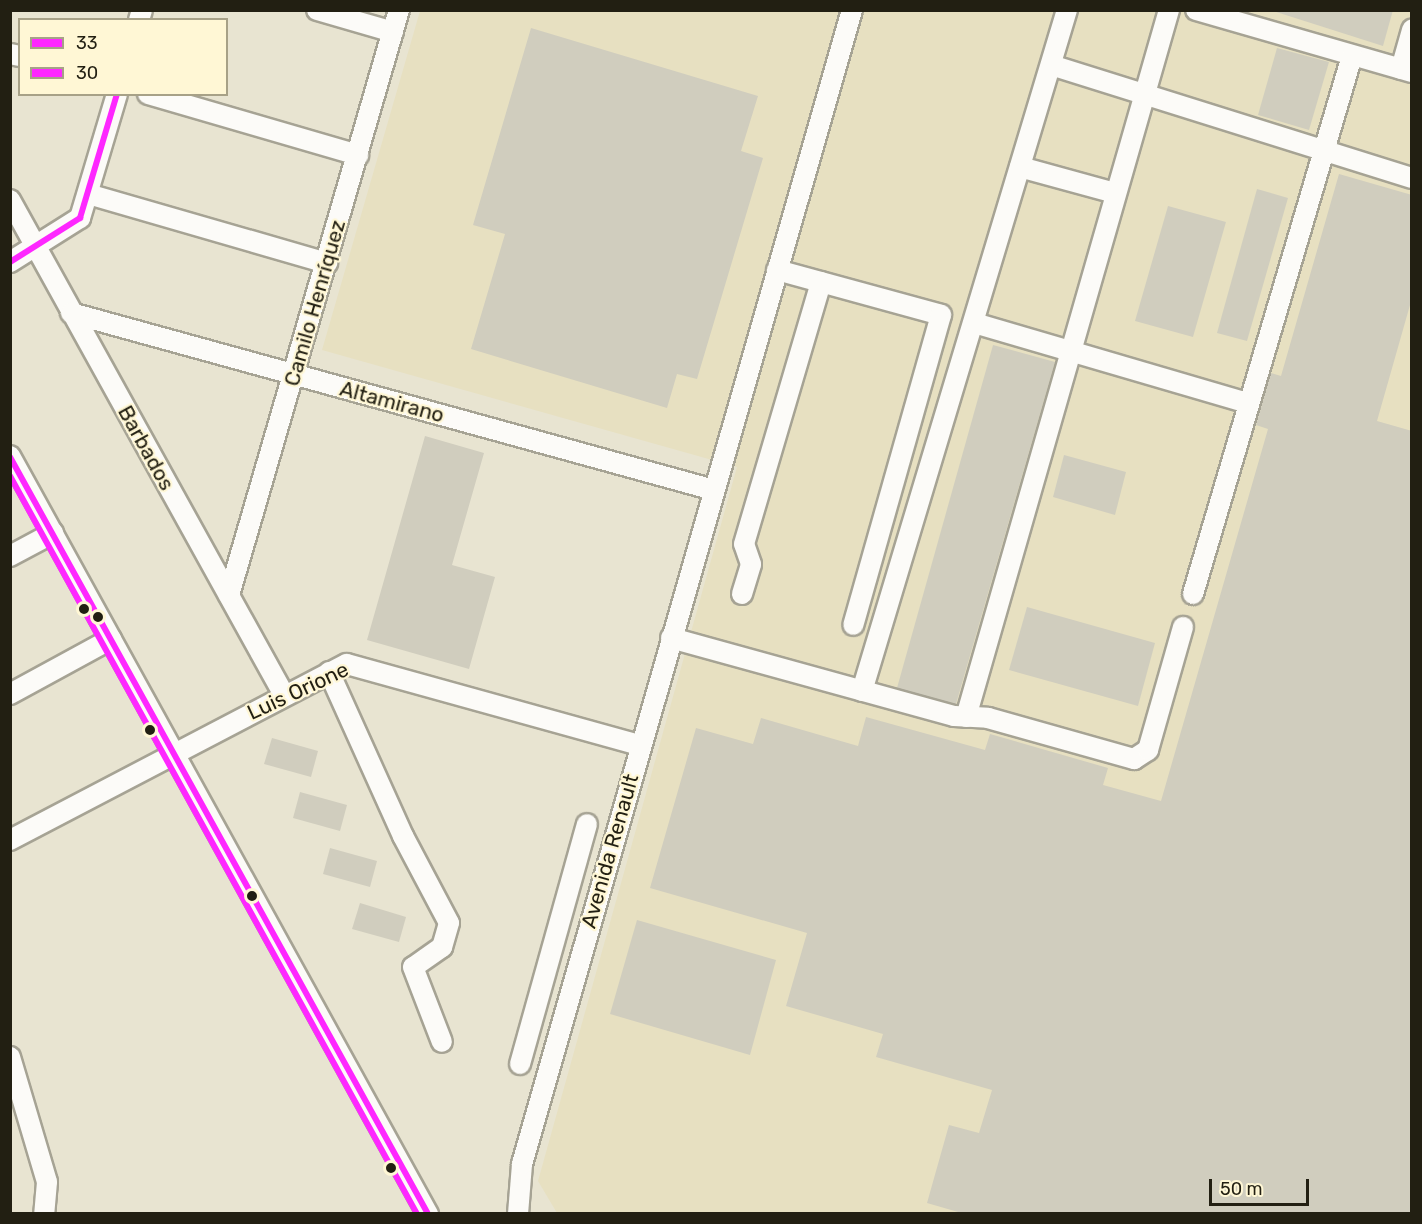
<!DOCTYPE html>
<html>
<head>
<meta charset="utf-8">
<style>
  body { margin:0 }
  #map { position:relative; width:1422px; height:1224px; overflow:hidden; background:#e8e4d1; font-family:Rubik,sans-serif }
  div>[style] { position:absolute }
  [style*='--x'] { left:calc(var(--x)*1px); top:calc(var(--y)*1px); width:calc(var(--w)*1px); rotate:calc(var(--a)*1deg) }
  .built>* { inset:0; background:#e7e0c1 }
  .building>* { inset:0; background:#d0cdbe }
  .roads { filter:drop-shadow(2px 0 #a6a394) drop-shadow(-2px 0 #a6a394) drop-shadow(0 2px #a6a394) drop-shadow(0 -2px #a6a394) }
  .minor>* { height:20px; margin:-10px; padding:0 10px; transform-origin:10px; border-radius:10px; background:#fcfbf8 }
  .bus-1>* { height:6px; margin:-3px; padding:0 3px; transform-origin:3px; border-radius:3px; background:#fe27ff }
  .bus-2>* { height:6px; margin:-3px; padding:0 3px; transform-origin:3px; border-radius:3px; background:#fe27ff }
  .dots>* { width:16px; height:16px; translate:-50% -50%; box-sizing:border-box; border:3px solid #fff7d5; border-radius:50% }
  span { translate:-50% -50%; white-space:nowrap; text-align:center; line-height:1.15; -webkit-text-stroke:4.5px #fff7d5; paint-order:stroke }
  .street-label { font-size:21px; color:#221f12 }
  .frame { position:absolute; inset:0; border:12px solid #221f12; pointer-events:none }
  .legend { position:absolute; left:18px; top:18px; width:210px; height:78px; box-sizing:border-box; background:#fff7d5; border:2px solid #a7a187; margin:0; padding:8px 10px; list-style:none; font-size:18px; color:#221f12 }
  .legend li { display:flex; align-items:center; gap:12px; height:30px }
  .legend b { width:30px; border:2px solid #a7a187 }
  .scale { position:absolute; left:1209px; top:1179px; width:100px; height:27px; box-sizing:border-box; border:3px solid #221f12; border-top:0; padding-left:8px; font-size:18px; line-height:21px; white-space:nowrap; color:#221f12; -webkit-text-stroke:4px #fff7d5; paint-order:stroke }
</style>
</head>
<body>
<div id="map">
  <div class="built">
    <i style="clip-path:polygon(420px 11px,1411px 11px,1411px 1213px,557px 1213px,538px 1181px,737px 467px,322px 350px)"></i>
  </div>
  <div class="building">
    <i style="clip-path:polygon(1270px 10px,1393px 10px,1383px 46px)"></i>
    <i style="clip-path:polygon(531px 28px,758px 96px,741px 151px,763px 158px,697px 379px,677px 374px,667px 408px,471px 349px,505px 234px,473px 225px)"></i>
    <i style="clip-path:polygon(1277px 48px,1329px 62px,1309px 130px,1258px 115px)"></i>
    <i style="clip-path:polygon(1339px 174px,1412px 195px,1412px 298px,1377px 421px,1412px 431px,1412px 1214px,965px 1214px,927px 1203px,949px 1125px,979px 1133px,992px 1090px,876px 1057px,883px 1034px,786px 1006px,807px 933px,650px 888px,696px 728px,753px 744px,761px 718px,858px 746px,866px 717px,985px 750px,990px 734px,1108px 768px,1103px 785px,1161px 801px,1268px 429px,1256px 425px,1271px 373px,1281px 376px)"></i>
    <i style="clip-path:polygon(1257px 189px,1288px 198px,1247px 341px,1217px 333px)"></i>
    <i style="clip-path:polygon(1168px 206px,1226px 222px,1193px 337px,1135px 321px)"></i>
    <i style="clip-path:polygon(993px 345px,1055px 362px,956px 704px,897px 688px)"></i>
    <i style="clip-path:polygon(425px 436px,484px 453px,452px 565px,495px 577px,469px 669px,367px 640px)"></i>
    <i style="clip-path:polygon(1064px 455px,1126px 472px,1115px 515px,1053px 497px)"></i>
    <i style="clip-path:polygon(1027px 607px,1155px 643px,1138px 706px,1009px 670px)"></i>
    <i style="clip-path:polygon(272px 738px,318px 751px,311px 777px,264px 764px)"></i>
    <i style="clip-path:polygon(300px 792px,347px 805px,340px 831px,293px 818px)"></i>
    <i style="clip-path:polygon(330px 848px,377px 861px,370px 887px,323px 874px)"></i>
    <i style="clip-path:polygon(360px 903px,406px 917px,399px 942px,352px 929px)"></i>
    <i style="clip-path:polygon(637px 920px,776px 960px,750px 1055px,610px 1014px)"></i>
  </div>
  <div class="roads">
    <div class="minor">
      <i style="--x:317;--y:10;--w:79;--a:16.1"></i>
      <i style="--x:1196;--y:10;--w:225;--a:16"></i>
      <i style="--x:139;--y:20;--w:10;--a:-73"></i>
      <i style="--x:10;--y:54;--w:10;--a:11"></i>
      <i style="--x:1051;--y:65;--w:378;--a:17.4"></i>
      <i style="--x:1401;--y:69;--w:41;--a:-74.2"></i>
      <i style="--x:148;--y:94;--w:219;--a:16.2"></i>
      <i style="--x:1020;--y:167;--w:98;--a:15.3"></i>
      <i style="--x:88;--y:194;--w:249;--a:16.1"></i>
      <i style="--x:10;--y:200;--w:566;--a:61.03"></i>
      <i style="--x:10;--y:262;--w:83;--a:-32.2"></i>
      <i style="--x:80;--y:218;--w:129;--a:-73.4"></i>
      <i style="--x:777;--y:270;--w:170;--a:15.3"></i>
      <i style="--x:941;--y:315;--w:322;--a:105.8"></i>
      <i style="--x:71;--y:313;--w:667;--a:15.39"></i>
      <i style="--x:974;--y:323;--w:284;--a:16.3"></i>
      <i style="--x:10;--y:456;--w:866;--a:61.13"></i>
      <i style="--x:10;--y:556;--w:49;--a:-28.1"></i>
      <i style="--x:742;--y:594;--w:31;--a:-73"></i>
      <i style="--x:751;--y:564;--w:21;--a:-109"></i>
      <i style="--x:744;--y:544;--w:273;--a:-73.6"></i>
      <i style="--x:1193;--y:594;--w:561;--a:-73.54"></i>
      <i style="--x:229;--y:595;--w:609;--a:-73.8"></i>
      <i style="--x:671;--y:638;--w:294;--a:15.4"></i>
      <i style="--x:954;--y:716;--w:34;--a:3"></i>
      <i style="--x:988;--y:718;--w:152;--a:15.7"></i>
      <i style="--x:1134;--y:759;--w:17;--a:-33"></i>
      <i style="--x:1148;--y:750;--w:128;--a:-74.1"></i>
      <i style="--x:329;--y:672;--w:180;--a:65.7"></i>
      <i style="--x:403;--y:836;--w:98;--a:62.1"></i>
      <i style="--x:449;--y:923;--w:25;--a:106"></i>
      <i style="--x:442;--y:947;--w:35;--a:145"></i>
      <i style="--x:413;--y:967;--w:80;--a:68.9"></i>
      <i style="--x:862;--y:691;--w:711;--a:-73.25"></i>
      <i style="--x:10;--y:694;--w:115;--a:-28.6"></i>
      <i style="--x:966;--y:717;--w:736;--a:-73.98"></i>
      <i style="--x:10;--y:840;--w:380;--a:-27.6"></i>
      <i style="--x:347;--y:664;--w:304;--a:15.5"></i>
      <i style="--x:10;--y:1057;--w:130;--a:73.5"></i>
      <i style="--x:47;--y:1182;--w:32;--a:95"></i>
      <i style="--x:520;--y:1064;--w:249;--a:-74.4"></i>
      <i style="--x:518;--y:1214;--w:50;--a:-85.4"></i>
      <i style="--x:522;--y:1164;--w:1200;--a:-74.04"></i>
    </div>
  </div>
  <div class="bus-1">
    <i style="--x:10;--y:262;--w:83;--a:-32.2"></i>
    <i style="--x:80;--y:218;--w:129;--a:-73.4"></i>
    <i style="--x:10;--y:457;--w:865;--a:61.09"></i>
  </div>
  <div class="bus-2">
    <i style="--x:10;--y:476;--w:843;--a:61.12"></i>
  </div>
  <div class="dots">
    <i style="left:84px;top:609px;background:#221f12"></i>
    <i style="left:98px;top:617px;background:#221f12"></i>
    <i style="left:150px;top:730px;background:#221f12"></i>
    <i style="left:252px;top:896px;background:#221f12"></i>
    <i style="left:391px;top:1168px;background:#221f12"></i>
  </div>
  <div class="street-label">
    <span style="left:315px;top:303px;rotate:-74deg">Camilo Henríquez</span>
    <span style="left:392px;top:402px;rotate:15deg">Altamirano</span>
    <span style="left:146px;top:448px;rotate:61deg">Barbados</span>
    <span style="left:298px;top:691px;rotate:-25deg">Luis Orione</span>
    <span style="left:610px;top:851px;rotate:-74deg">Avenida Renault</span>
  </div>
  <div class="frame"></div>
  <ul class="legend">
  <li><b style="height:8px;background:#fe27ff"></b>33</li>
  <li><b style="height:8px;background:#fe27ff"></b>30</li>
  </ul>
  <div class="scale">50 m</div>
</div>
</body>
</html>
